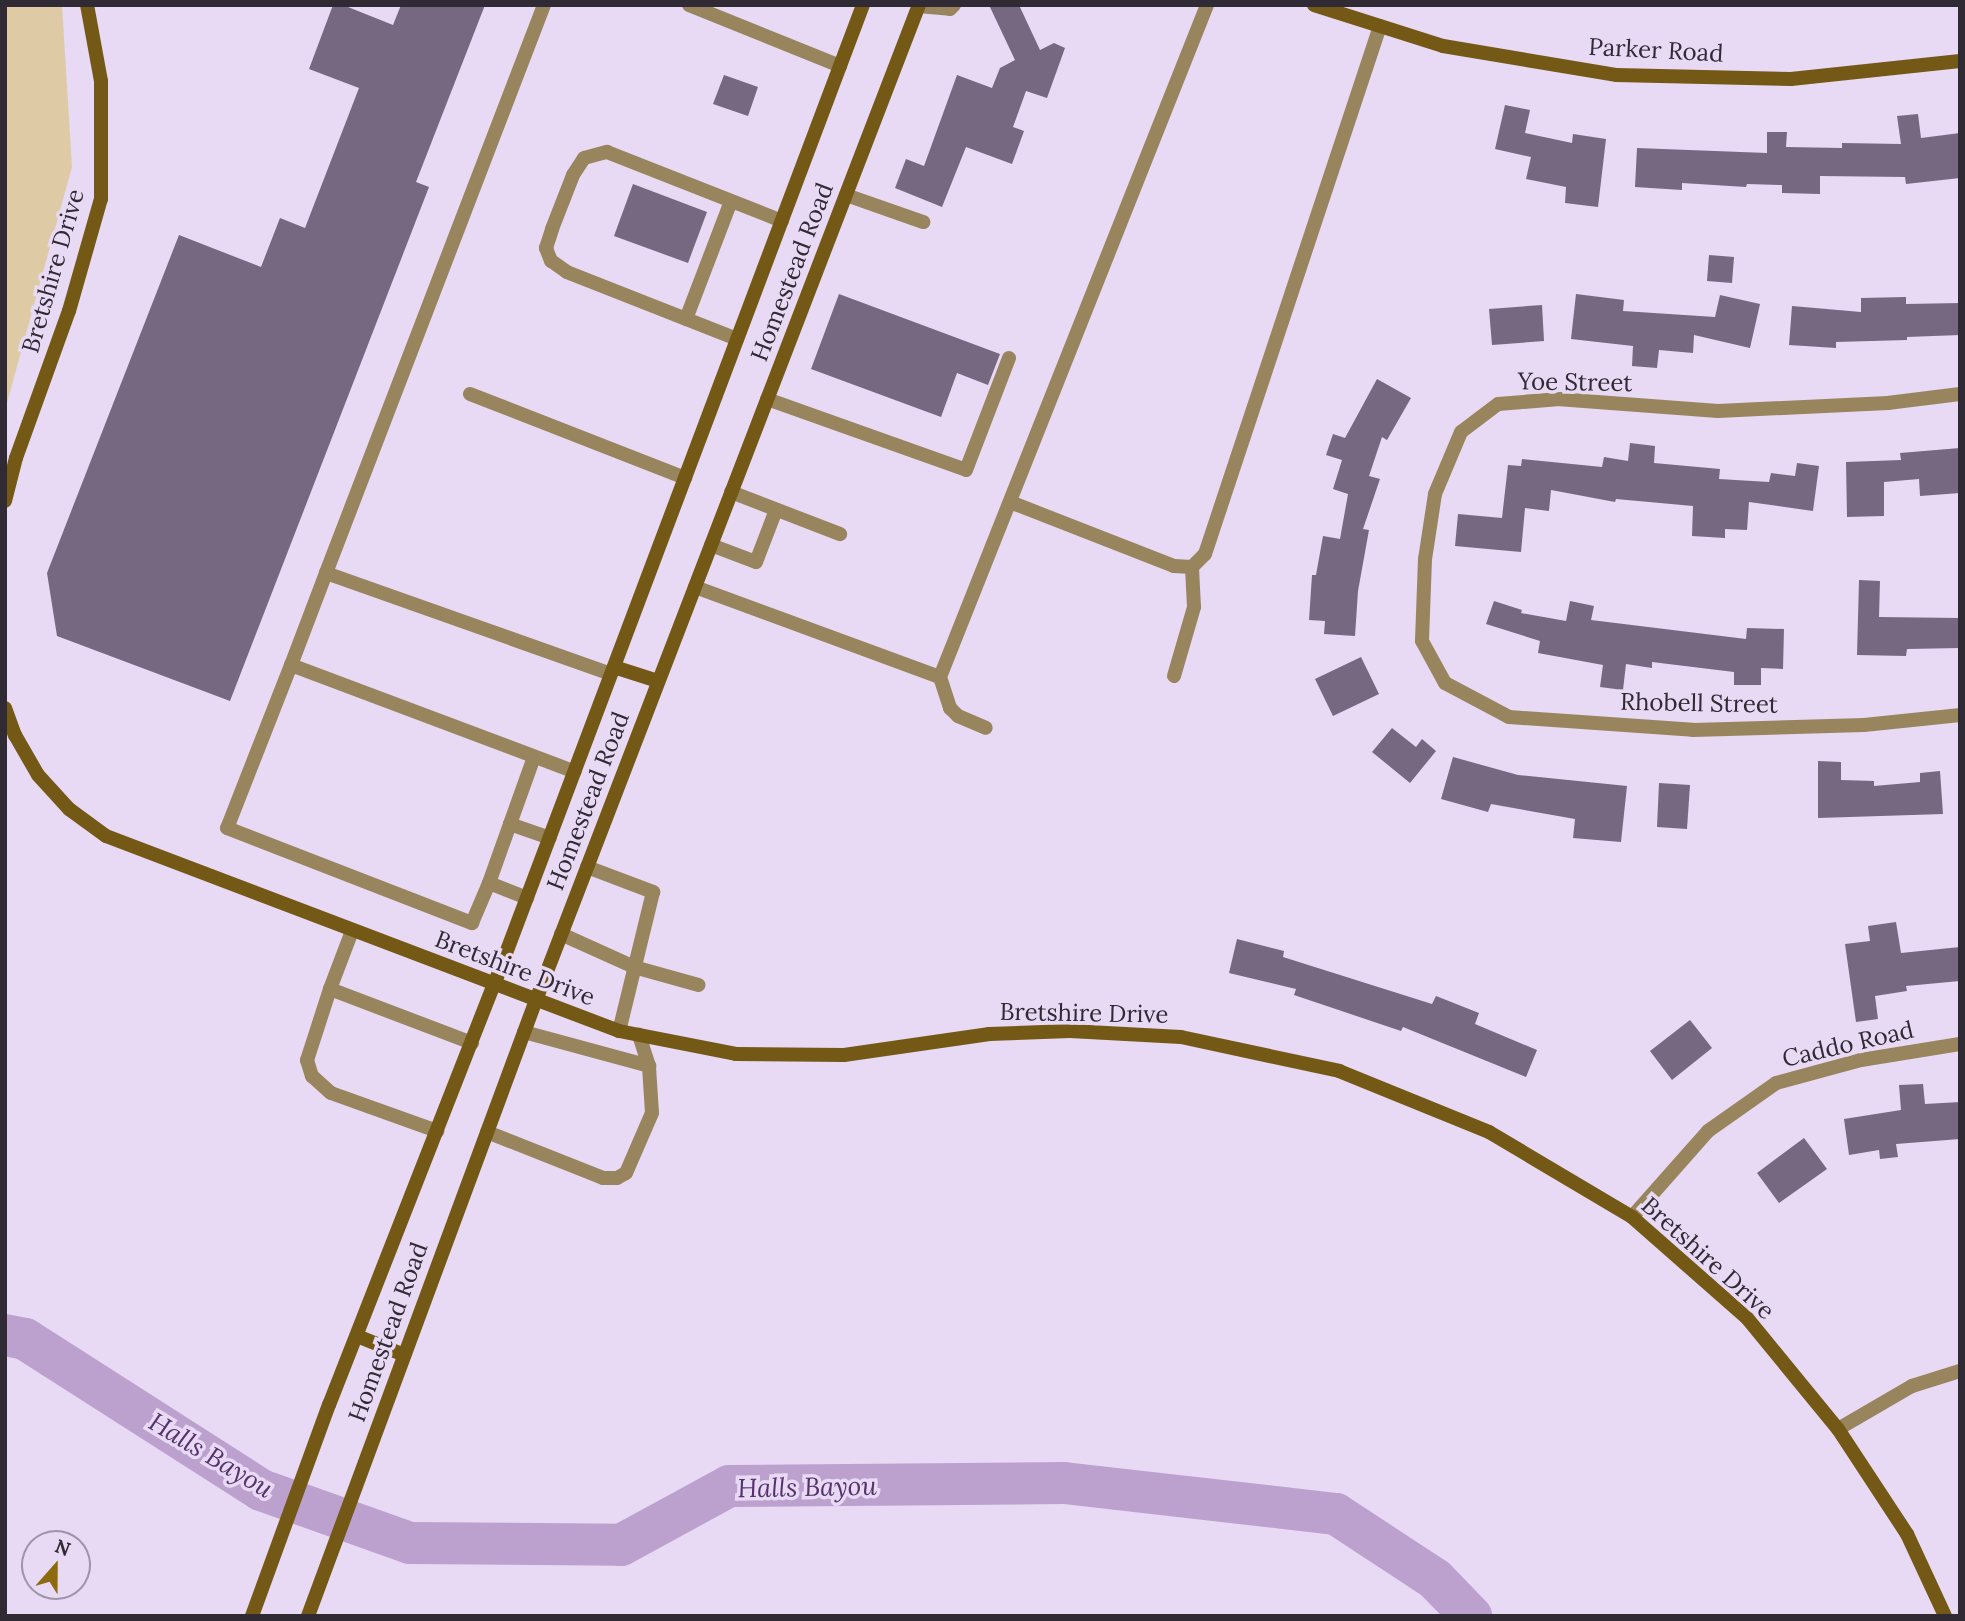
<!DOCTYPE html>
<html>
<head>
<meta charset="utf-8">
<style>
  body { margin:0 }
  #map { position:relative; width:1965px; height:1621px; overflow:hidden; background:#e8d9f4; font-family:Lora,serif }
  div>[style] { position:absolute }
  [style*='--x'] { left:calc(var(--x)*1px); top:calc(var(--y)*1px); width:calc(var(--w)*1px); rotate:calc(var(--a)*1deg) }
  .green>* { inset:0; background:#decba6 }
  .river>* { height:42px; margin:-21px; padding:0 21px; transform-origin:21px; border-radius:21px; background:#bca1cf }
  .building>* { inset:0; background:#766880 }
  .lane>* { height:14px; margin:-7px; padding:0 7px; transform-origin:7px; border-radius:7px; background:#98855e }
  .street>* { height:14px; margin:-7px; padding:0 7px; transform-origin:7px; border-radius:7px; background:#98855e }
  .secondary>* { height:14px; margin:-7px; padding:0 7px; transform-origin:7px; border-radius:7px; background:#745815 }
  span { translate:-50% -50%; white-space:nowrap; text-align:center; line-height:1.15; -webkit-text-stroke:7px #e8d9f4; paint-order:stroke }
  .street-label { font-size:24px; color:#302a34 }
  .water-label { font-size:26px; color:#55326b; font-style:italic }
  .frame { position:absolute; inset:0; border:7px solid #302a34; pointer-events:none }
  .north { position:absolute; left:21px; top:1530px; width:70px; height:70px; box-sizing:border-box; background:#e8d9f4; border:2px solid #9e93a7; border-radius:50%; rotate:21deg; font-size:19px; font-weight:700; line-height:28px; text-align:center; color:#302a34 }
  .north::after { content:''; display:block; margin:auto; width:24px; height:32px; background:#8d6a0d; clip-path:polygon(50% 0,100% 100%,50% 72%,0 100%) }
</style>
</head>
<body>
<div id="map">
  <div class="green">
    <i style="clip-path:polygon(5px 5px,62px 5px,72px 167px,5px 410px)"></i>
  </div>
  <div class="river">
    <i style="--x:5;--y:1335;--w:20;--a:11"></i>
    <i style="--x:25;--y:1339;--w:280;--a:32.6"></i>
    <i style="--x:261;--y:1490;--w:158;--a:19.6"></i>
    <i style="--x:410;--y:1543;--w:211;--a:0.5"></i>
    <i style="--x:621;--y:1545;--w:123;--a:-28.6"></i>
    <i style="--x:729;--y:1486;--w:335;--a:-0.5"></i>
    <i style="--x:1064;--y:1483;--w:274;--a:6.5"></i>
    <i style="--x:1336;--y:1514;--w:118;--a:33.3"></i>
    <i style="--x:1435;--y:1579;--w:52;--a:45.8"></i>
  </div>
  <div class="building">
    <i style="clip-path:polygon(333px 5px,343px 5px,393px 25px,401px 5px,485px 5px,416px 182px,429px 187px,230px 701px,57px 636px,47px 573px,179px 235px,261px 267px,280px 218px,305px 228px,359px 88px,309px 69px)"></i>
    <i style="clip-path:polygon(989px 5px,1019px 5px,1040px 50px,1054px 43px,1065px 48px,1047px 98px,1026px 91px,1013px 127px,1024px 131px,1012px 164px,966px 147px,942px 207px,895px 188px,906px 159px,924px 166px,957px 75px,992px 88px,1000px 68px,1015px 60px)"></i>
    <i style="clip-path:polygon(724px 75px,758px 87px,748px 116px,713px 104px)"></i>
    <i style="clip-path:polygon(1505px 105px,1530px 110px,1525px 133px,1572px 143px,1573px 134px,1606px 139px,1598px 207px,1565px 203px,1566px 187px,1526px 179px,1531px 157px,1495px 149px)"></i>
    <i style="clip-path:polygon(1918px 114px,1921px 138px,1960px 133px,1960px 178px,1906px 184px,1905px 177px,1820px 176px,1820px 194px,1782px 193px,1782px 185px,1747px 184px,1746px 187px,1682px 183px,1682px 190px,1635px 187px,1637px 148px,1767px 153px,1767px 132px,1787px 132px,1786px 147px,1842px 148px,1842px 143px,1901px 144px,1897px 116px)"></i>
    <i style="clip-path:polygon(633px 184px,707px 212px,688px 263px,614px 236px)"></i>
    <i style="clip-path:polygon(1709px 255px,1734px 257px,1732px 283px,1707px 281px)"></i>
    <i style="clip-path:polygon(839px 294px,1000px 354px,988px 385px,957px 373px,941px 417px,811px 369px)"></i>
    <i style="clip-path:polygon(1576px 294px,1624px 300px,1623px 311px,1715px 317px,1720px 295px,1760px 304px,1750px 348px,1694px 335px,1693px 353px,1659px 350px,1657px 368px,1632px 366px,1633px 346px,1571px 339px)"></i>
    <i style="clip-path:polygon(1906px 297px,1906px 304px,1960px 303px,1960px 335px,1907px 337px,1907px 340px,1836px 342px,1836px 348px,1789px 345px,1792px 306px,1861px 312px,1861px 298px)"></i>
    <i style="clip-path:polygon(1542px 305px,1544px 341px,1492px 345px,1489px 309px)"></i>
    <i style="clip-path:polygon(1377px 379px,1411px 398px,1387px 440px,1382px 437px,1369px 476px,1380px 479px,1363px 529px,1369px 530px,1358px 591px,1355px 636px,1324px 634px,1325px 621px,1309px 620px,1312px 575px,1316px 575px,1323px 536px,1340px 539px,1348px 494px,1333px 489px,1342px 460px,1326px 455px,1333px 434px,1345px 438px)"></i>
    <i style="clip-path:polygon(1630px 443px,1655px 446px,1654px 463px,1720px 469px,1719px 479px,1769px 482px,1771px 473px,1795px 476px,1797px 463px,1819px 466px,1813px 511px,1749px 502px,1747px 530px,1725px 529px,1725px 538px,1692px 536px,1693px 506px,1616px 499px,1615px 502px,1551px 490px,1549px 511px,1525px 508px,1521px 552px,1455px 546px,1458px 514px,1502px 518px,1508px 465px,1521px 466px,1522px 459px,1602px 467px,1604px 457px,1628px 461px)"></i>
    <i style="clip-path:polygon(1960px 448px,1960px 493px,1920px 496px,1919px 479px,1884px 482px,1884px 516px,1847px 517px,1846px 462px,1901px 460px,1900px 453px)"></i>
    <i style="clip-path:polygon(1859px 580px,1880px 581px,1879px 617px,1960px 618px,1960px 648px,1907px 649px,1906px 656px,1857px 655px)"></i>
    <i style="clip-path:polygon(1494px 601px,1522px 610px,1521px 613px,1566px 621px,1570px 601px,1594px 606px,1591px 620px,1746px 639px,1747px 628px,1784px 629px,1783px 669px,1761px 668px,1761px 685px,1734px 685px,1734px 672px,1652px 662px,1652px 668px,1626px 664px,1623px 690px,1600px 687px,1603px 665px,1538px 653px,1540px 641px,1486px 624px)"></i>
    <i style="clip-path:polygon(1361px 657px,1379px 694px,1333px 716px,1315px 679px)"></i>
    <i style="clip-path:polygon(1392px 728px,1416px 747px,1422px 739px,1436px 751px,1410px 783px,1372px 752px)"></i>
    <i style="clip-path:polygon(1453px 757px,1518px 775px,1627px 786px,1621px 842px,1573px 838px,1575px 819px,1491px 804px,1488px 812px,1441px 799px)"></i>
    <i style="clip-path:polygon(1818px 761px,1841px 762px,1841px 780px,1874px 781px,1874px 786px,1920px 782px,1920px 773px,1940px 771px,1943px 814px,1818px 818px)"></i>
    <i style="clip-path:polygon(1659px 783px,1690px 785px,1687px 829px,1657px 827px)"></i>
    <i style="clip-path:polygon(1896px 922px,1901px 953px,1960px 947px,1960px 981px,1906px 986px,1907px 991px,1875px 996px,1878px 1019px,1856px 1022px,1845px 944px,1870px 941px,1868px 926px)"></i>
    <i style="clip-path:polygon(1237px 939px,1284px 951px,1283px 957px,1432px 1004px,1436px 996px,1479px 1013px,1475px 1024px,1537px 1050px,1526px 1077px,1403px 1027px,1401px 1031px,1294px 995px,1296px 989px,1229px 973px)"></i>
    <i style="clip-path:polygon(1690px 1020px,1712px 1048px,1672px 1080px,1650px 1051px)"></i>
    <i style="clip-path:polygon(1923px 1084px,1925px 1104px,1960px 1102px,1960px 1139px,1896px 1144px,1898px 1157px,1880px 1159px,1879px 1150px,1849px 1155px,1844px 1119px,1901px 1110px,1899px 1085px)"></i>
    <i style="clip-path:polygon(1804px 1138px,1827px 1169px,1779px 1203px,1757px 1173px)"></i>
  </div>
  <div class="lane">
    <i style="--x:544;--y:5;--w:608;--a:111"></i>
    <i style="--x:326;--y:573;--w:302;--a:19.5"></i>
    <i style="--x:689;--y:5;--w:163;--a:22"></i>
    <i style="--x:918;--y:6;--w:32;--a:5"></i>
    <i style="--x:950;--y:9;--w:6;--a:-45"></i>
    <i style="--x:846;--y:195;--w:82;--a:19.3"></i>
    <i style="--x:686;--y:319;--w:126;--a:-69.1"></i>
    <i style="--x:737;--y:339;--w:183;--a:-158.5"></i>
    <i style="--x:567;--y:272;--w:19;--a:-145"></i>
    <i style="--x:551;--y:261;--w:14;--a:-111"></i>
    <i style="--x:546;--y:248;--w:20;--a:-72"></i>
    <i style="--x:552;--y:229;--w:58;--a:-68.7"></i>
    <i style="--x:573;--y:175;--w:20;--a:-57"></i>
    <i style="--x:584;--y:158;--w:24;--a:-15"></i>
    <i style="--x:607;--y:152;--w:188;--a:21.5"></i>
    <i style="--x:470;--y:394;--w:231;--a:21.3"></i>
    <i style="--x:767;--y:399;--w:211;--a:19.6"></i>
    <i style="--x:966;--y:470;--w:120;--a:-69"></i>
    <i style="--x:731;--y:492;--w:117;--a:21.1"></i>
    <i style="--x:1010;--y:502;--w:176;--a:21.3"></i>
    <i style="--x:1174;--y:566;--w:18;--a:3"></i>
    <i style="--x:1192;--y:567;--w:18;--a:-45"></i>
    <i style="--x:1205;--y:554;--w:556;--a:-71.66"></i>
    <i style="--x:711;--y:545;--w:48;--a:20.7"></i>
    <i style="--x:756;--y:562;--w:56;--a:-69"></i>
    <i style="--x:326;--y:573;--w:98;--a:110.8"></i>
    <i style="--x:291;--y:665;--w:303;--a:20.6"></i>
    <i style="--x:695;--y:587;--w:261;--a:20.2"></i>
    <i style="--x:940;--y:677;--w:723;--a:-68.33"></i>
    <i style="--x:291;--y:665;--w:175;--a:111.4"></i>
    <i style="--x:227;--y:828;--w:263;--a:21.2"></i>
    <i style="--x:472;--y:923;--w:43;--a:-67"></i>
    <i style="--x:1174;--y:676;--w:72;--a:-73.8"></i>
    <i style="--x:1194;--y:607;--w:40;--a:-92.9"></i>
    <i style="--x:940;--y:677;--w:33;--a:72"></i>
    <i style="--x:950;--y:708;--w:11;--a:45"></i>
    <i style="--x:958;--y:716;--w:30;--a:23"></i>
    <i style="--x:534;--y:757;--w:71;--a:109.7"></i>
    <i style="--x:510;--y:824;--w:42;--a:19.3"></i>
    <i style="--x:510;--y:824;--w:63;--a:109.6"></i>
    <i style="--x:489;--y:883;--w:41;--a:21.5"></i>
    <i style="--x:587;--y:867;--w:71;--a:20.7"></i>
    <i style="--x:653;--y:892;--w:143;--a:103.7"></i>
    <i style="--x:352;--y:931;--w:62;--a:110.8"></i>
    <i style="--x:330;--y:989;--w:152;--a:20.8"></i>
    <i style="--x:561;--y:934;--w:80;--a:24.3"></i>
    <i style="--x:634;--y:967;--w:67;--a:15.5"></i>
    <i style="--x:330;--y:989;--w:75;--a:107.9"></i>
    <i style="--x:307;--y:1060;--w:17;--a:73"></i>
    <i style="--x:312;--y:1076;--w:25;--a:42"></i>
    <i style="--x:331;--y:1093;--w:113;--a:19.7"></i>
    <i style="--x:524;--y:1032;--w:130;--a:15.2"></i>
    <i style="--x:487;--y:1132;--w:125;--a:21.6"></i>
    <i style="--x:603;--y:1178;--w:14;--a:0"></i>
    <i style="--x:617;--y:1178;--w:10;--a:-29"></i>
    <i style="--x:626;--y:1173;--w:65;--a:-66.6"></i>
    <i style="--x:652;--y:1113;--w:47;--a:-93.7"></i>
    <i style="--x:649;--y:1066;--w:33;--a:-108"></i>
  </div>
  <div class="street">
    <i style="--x:1960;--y:394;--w:73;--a:172.9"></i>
    <i style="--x:1888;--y:403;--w:170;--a:177.3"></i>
    <i style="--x:1718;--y:411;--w:158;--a:-175.7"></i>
    <i style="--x:1560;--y:399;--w:62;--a:175.4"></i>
    <i style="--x:1498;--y:404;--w:46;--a:142.9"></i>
    <i style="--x:1461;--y:432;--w:67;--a:112.8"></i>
    <i style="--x:1435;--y:494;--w:66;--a:98.7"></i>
    <i style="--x:1425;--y:559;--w:82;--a:92.1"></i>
    <i style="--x:1422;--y:641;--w:48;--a:61.3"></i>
    <i style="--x:1445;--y:683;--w:72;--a:28"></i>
    <i style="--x:1509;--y:717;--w:184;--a:4"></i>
    <i style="--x:1693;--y:730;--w:171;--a:-1.7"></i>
    <i style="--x:1864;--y:725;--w:97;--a:-5.9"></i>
    <i style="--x:1632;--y:1217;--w:115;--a:-48.5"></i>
    <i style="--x:1708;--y:1131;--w:83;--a:-35.2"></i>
    <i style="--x:1776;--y:1083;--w:88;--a:-15.1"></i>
    <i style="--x:1861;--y:1060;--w:100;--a:-9.2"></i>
    <i style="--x:1838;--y:1429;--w:86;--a:-30.2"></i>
    <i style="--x:1912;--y:1386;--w:50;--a:-17.4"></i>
  </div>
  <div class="secondary">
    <i style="--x:1314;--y:5;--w:135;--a:17.6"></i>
    <i style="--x:1443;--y:46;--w:175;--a:9.5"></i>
    <i style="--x:1616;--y:75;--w:175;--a:1.3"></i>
    <i style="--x:1791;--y:79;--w:170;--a:-6.1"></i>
    <i style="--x:5;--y:501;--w:44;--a:-75.7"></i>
    <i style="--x:16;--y:458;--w:156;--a:-70.2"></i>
    <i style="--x:69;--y:311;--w:116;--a:-74.1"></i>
    <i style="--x:101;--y:199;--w:118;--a:-90"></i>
    <i style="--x:101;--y:81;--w:77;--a:-100.4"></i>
    <i style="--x:614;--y:667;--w:46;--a:17.7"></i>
    <i style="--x:5;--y:708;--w:29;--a:70"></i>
    <i style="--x:15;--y:735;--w:46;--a:60.1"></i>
    <i style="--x:38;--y:775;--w:46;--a:47.6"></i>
    <i style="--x:69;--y:809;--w:46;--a:36.1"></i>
    <i style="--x:106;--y:836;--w:549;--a:20.81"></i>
    <i style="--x:619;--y:1031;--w:119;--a:11.1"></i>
    <i style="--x:736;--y:1054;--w:108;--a:0.5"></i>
    <i style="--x:844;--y:1055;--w:147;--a:-8.2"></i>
    <i style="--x:989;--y:1034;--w:81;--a:-2.1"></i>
    <i style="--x:1070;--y:1031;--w:111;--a:3.1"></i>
    <i style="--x:1181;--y:1037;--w:162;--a:12.1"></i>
    <i style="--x:1339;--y:1071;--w:162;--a:22.1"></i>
    <i style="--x:1489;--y:1132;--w:166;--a:30.7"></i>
    <i style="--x:1632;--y:1217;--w:153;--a:41.3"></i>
    <i style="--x:1747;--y:1318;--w:144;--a:50.7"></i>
    <i style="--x:1838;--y:1429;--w:126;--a:56.7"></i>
    <i style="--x:1907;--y:1534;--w:90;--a:65.1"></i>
    <i style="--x:357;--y:1336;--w:51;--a:22"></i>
    <i style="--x:252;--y:1616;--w:225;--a:-70"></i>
    <i style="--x:329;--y:1405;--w:451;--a:-68.6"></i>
    <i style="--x:494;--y:985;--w:1047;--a:-69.37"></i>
    <i style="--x:308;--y:1616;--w:657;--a:-69.69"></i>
    <i style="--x:536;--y:1000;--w:1066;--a:-68.95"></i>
  </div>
  <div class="street-label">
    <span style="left:1656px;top:50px;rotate:3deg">Parker Road</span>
    <span style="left:53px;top:271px;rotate:-74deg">Bretshire Drive</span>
    <span style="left:792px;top:272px;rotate:-69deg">Homestead Road</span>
    <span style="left:1575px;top:382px;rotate:1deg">Yoe Street</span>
    <span style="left:1699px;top:703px;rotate:1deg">Rhobell Street</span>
    <span style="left:588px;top:801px;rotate:-69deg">Homestead Road</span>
    <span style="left:515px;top:968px;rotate:21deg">Bretshire Drive</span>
    <span style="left:1084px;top:1013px;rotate:1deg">Bretshire Drive</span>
    <span style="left:1848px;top:1044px;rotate:-13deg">Caddo Road</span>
    <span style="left:1708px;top:1258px;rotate:42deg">Bretshire Drive</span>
    <span style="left:388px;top:1332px;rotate:-70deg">Homestead Road</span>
  </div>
  <div class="water-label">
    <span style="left:211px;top:1455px;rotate:31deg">Halls Bayou</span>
    <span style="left:807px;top:1487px;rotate:-1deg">Halls Bayou</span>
  </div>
  <div class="frame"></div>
  <div class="north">N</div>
</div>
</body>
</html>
